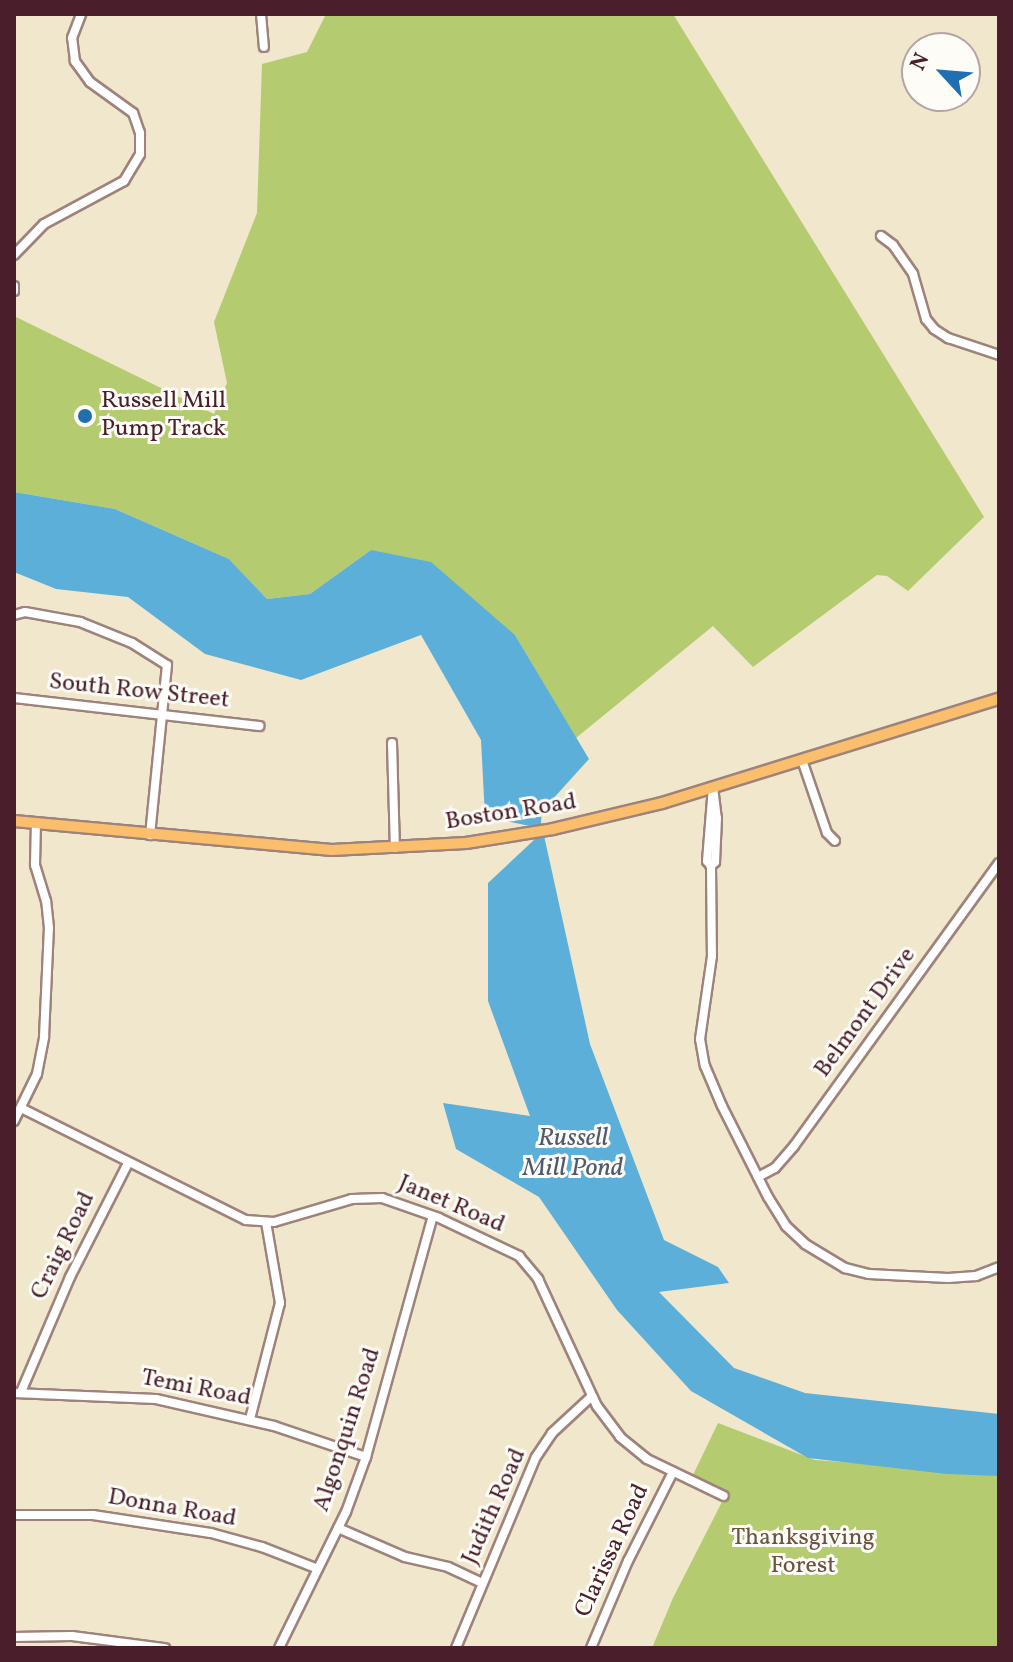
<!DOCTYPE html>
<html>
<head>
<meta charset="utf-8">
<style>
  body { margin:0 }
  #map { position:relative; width:1013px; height:1662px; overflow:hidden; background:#f1e7cd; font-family:Vollkorn,serif }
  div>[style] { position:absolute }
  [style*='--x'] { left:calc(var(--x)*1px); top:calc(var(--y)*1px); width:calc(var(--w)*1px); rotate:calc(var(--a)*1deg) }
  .green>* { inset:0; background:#b4cb70 }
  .water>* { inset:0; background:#5cafd8 }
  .roads { filter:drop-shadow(2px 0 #9e837c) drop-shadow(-2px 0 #9e837c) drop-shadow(0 2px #9e837c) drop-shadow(0 -2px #9e837c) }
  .minor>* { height:8px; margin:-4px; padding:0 4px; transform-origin:4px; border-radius:4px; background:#fff }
  .major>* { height:10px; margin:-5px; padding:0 5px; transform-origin:5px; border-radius:5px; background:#fabe6d }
  .dots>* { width:22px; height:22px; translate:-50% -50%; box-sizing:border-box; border:4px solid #fdfcf7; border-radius:50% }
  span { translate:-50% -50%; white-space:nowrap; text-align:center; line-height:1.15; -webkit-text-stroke:6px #fdfcf7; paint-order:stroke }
  .poi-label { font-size:24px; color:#4a1f2b }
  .left { translate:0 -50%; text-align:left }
  .street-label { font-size:24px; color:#4a1f2b }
  .park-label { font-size:24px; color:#6a5340 }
  .water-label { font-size:26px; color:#515970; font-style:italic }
  .frame { position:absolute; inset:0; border:16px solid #4a1f2b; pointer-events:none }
  .north { position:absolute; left:901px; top:32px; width:80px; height:80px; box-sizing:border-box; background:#fdfcf7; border:2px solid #b5a4a5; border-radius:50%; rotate:296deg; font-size:22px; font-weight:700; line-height:32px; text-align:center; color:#4a1f2b }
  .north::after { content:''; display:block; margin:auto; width:28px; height:36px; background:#1f6fb2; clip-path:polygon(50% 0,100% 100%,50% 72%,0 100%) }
</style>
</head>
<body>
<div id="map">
  <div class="green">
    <i style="clip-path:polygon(326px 14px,673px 14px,984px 517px,908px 591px,887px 576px,877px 575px,753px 667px,713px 626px,576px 738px,515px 635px,371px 550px,310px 594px,267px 599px,229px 559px,115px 509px,14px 492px,14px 316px,214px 414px,227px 383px,214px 322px,257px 213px,262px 64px,307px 52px)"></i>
    <i style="clip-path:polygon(718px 1423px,815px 1460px,999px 1473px,999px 1648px,652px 1648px,673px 1598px,726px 1494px,692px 1477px)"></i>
  </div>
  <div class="water">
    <i style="clip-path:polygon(14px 492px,115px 509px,229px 559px,267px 599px,310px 594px,371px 550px,431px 562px,515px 635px,589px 759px,542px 811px,541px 822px,590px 1044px,664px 1240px,718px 1267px,729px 1283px,659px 1292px,734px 1368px,805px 1393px,999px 1414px,999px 1476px,947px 1474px,808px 1458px,691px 1391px,617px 1310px,539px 1197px,456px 1149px,443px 1103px,530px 1116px,488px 1001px,488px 883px,535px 839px,530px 826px,485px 817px,481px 740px,421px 635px,301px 680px,205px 654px,128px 597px,56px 589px,14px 572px)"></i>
  </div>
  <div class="roads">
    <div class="minor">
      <i style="--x:261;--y:14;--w:33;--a:85"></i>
      <i style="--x:881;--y:236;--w:15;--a:37"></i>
      <i style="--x:893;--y:245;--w:35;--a:55"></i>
      <i style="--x:913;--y:274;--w:47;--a:73.9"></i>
      <i style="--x:926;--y:319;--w:13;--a:51"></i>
      <i style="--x:934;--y:329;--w:17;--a:33"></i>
      <i style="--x:948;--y:338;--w:54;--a:18.4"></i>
      <i style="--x:14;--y:255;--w:43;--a:-45.9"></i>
      <i style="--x:44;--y:224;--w:91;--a:-28.3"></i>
      <i style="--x:124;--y:181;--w:31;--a:-59"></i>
      <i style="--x:140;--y:154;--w:21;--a:-90"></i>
      <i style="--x:140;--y:133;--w:21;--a:-109"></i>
      <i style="--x:133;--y:113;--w:53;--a:-144.2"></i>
      <i style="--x:90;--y:82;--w:26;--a:-126"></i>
      <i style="--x:75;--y:61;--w:23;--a:-97"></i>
      <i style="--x:72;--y:38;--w:26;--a:-69"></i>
      <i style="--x:14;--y:286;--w:5;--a:90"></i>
      <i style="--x:14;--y:615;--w:11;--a:-15"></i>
      <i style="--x:25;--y:612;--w:56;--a:10.3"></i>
      <i style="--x:80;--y:622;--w:56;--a:22"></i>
      <i style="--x:132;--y:643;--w:41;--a:32.2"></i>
      <i style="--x:167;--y:665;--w:171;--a:95.7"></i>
      <i style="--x:14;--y:698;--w:247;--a:6.5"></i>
      <i style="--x:392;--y:743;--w:105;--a:88.4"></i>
      <i style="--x:802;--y:760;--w:77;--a:71.1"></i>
      <i style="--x:827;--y:833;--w:11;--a:45"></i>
      <i style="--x:713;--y:787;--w:31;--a:83"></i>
      <i style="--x:717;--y:818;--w:44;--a:92.6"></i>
      <i style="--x:715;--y:862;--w:6;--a:135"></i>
      <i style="--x:711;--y:866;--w:90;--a:89.4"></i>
      <i style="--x:712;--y:956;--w:84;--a:98.2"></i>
      <i style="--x:700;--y:1039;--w:27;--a:80"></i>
      <i style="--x:705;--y:1066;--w:43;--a:67"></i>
      <i style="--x:722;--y:1106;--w:102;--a:63.2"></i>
      <i style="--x:768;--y:1197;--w:34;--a:58"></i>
      <i style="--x:786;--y:1226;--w:26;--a:43"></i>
      <i style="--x:805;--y:1244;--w:47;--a:31"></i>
      <i style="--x:845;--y:1268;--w:25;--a:14"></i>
      <i style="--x:869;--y:1274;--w:79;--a:2.9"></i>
      <i style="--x:948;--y:1278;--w:28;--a:-4"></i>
      <i style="--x:976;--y:1276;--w:25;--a:-21"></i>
      <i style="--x:711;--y:866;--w:6;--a:-129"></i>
      <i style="--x:707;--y:861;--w:74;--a:-85.4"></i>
      <i style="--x:21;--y:1108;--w:251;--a:26.5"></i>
      <i style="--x:246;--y:1220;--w:28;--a:4"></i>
      <i style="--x:274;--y:1222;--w:81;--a:-16.4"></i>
      <i style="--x:352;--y:1199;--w:30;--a:-2"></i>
      <i style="--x:382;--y:1198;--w:60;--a:19.3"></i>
      <i style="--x:439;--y:1218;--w:89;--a:25.4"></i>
      <i style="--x:519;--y:1256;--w:30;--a:50"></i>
      <i style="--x:538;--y:1279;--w:140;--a:65.1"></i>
      <i style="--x:597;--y:1406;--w:39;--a:53"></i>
      <i style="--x:620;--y:1437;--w:35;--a:39"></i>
      <i style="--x:647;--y:1459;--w:85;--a:25.7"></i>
      <i style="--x:14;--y:1121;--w:52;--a:-63.9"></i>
      <i style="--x:37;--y:1074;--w:38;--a:-79"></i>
      <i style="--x:44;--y:1037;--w:109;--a:-87.4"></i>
      <i style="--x:49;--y:928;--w:27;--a:-96"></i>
      <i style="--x:46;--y:901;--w:38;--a:-107"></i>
      <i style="--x:35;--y:865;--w:43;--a:-88.7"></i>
      <i style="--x:758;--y:1177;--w:19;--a:-28"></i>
      <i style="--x:775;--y:1168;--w:29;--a:-49"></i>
      <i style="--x:794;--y:1146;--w:349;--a:-54.1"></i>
      <i style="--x:21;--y:1392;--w:125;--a:-66.9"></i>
      <i style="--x:70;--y:1277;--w:128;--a:-63"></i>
      <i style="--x:14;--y:1393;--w:142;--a:2.4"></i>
      <i style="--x:156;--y:1399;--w:121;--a:12.9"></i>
      <i style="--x:274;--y:1426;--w:97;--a:18.6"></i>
      <i style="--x:250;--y:1419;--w:120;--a:-75.5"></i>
      <i style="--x:280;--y:1303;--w:82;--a:-99.8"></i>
      <i style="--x:14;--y:1515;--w:79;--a:0"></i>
      <i style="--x:93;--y:1515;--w:119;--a:8.7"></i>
      <i style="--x:211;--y:1533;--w:53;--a:15.4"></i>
      <i style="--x:262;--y:1547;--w:60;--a:21.4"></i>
      <i style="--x:338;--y:1528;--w:73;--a:23.4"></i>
      <i style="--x:405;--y:1557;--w:44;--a:13.1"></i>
      <i style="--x:448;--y:1567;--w:38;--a:25"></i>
      <i style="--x:14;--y:1637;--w:58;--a:-1"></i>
      <i style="--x:72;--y:1636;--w:94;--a:7.4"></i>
      <i style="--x:279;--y:1648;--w:152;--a:-63.8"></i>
      <i style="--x:346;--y:1512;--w:59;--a:-70"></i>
      <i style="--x:366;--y:1457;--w:250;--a:-74.5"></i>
      <i style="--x:456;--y:1648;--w:207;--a:-67.3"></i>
      <i style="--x:536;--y:1457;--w:29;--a:-56"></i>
      <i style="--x:552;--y:1433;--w:54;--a:-42.8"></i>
      <i style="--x:591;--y:1648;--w:95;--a:-67"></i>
      <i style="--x:628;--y:1561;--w:100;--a:-63.2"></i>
    </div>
    <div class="major">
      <i style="--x:14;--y:821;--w:319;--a:5.2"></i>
      <i style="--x:332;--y:850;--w:134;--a:-3"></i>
      <i style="--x:466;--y:843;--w:88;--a:-9.1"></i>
      <i style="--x:553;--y:829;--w:112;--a:-13.4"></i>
      <i style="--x:662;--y:803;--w:353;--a:-17.2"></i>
    </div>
  </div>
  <div class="dots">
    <i style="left:85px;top:416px;background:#1f6fb2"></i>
  </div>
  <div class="poi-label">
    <span class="left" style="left:101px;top:416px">Russell Mill<br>Pump Track</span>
  </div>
  <div class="street-label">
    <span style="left:139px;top:692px;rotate:6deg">South Row Street</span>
    <span style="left:511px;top:813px;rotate:-9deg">Boston Road</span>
    <span style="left:866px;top:1013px;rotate:-54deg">Belmont Drive</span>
    <span style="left:451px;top:1205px;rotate:23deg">Janet Road</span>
    <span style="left:64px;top:1246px;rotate:-64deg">Craig Road</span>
    <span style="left:196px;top:1389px;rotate:11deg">Temi Road</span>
    <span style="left:348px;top:1430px;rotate:-72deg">Algonquin Road</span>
    <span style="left:495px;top:1507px;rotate:-66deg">Judith Road</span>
    <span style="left:172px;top:1509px;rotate:10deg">Donna Road</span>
    <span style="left:613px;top:1551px;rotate:-65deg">Clarissa Road</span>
  </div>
  <div class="park-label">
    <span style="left:803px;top:1553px">Thanksgiving<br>Forest</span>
  </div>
  <div class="water-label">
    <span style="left:573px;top:1154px">Russell<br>Mill Pond</span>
  </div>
  <div class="frame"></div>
  <div class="north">N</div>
</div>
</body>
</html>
